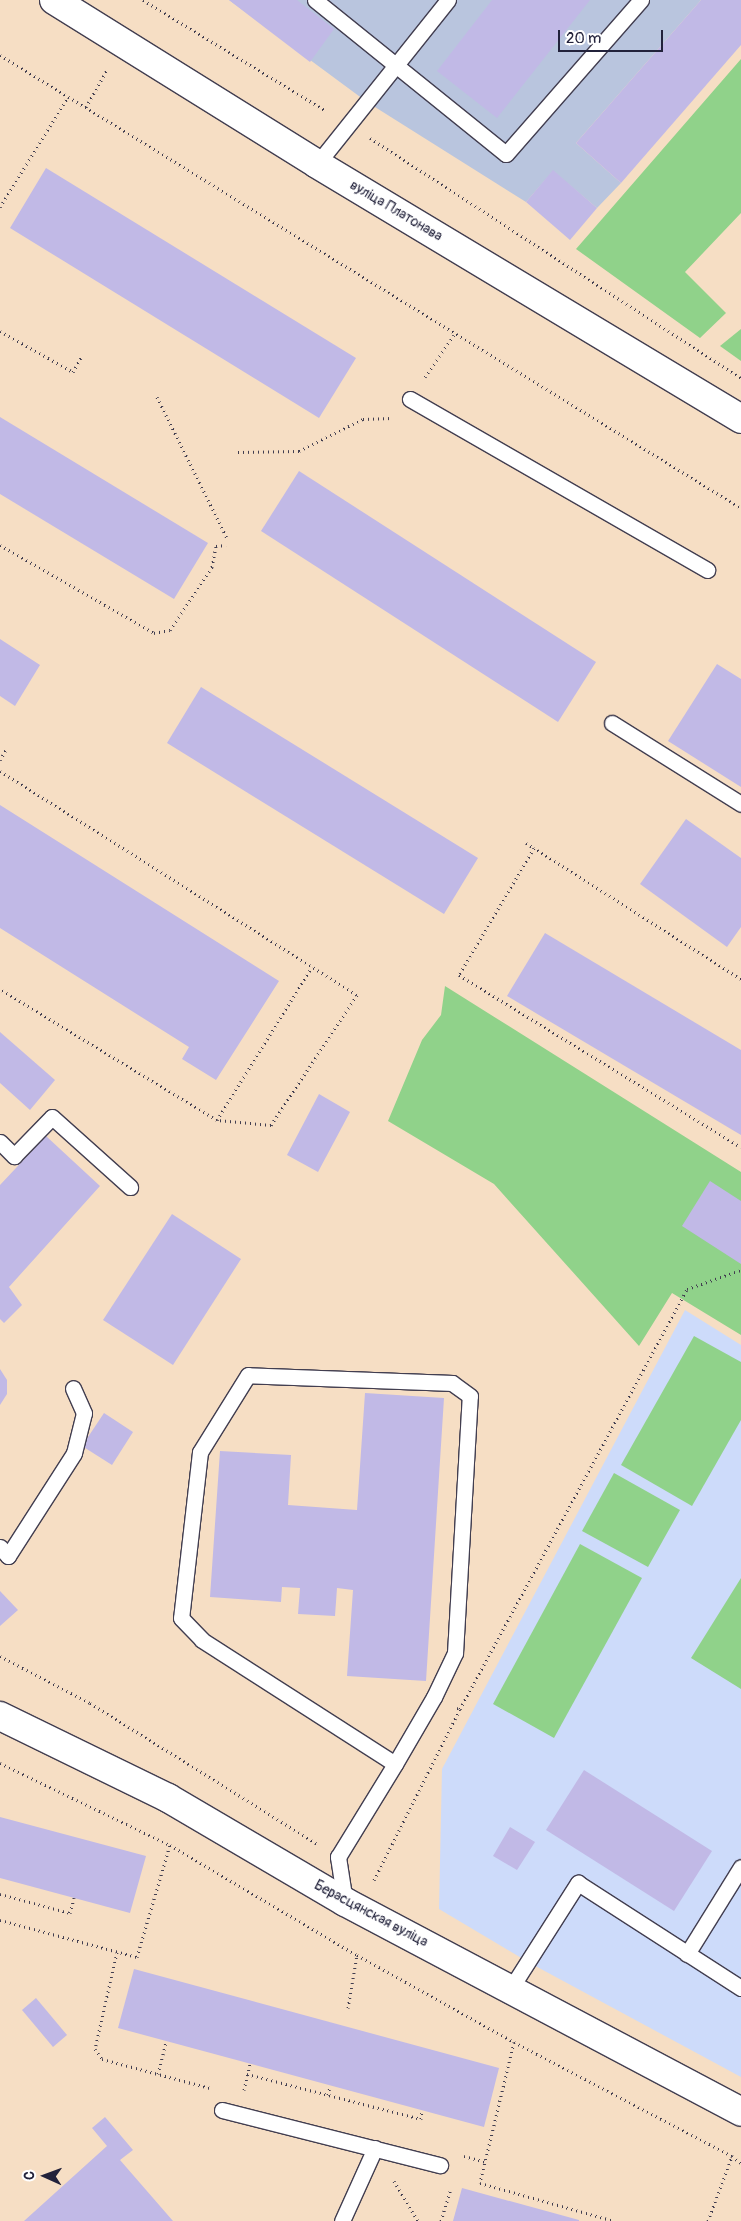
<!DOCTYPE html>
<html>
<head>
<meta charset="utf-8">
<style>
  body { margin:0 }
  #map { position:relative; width:741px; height:2221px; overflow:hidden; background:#f6dec4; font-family:Pangolin,sans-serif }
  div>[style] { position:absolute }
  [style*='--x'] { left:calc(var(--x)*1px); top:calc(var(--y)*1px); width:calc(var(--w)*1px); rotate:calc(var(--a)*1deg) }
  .built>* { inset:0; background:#cddbfa }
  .industrial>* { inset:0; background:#b9c5de }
  .green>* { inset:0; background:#90d28a }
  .building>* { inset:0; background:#c1b9e6 }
  .path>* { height:3px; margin-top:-1.5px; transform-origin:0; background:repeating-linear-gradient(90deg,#423e50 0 1px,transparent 0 5px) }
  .roads { filter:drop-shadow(1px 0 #423e50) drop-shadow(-1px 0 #423e50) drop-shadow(0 1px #423e50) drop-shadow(0 -1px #423e50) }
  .service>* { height:15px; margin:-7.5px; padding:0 7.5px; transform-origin:7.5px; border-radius:7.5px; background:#fff }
  .minor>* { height:28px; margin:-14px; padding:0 14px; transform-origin:14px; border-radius:14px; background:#fff }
  .secondary>* { height:28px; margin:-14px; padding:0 14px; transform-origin:14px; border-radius:14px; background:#fff }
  span { translate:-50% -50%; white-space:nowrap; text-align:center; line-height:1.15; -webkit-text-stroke:4px #fff; paint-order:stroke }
  .street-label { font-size:14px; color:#22223b }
  .north { position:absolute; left:20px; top:2151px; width:50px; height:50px; -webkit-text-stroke:4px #fff; paint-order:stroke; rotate:272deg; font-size:14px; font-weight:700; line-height:20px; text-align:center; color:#22223b }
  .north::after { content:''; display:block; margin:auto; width:18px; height:22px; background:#22223b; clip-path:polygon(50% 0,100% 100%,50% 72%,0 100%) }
  .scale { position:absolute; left:558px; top:30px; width:105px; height:22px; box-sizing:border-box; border:2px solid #22223b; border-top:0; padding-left:6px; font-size:15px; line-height:18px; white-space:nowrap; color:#22223b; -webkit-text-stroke:4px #fff; paint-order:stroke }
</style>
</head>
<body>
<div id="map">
  <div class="built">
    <i style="clip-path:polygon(685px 1310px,741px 1345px,741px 2077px,528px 1962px,439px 1909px,442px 1769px)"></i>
  </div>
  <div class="industrial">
    <i style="clip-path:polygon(229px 0,701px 0,576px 143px,621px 183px,597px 208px,553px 171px,526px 202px,367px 102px)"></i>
  </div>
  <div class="green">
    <i style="clip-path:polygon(741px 59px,741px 213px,685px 272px,726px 313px,700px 338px,576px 249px)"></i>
    <i style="clip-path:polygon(741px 329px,741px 361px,720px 346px)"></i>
    <i style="clip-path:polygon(445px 986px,741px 1172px,741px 1335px,672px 1293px,639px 1346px,494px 1184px,388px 1121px,422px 1040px,441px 1015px)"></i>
    <i style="clip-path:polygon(694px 1336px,741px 1362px,741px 1420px,692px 1506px,621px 1465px)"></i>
    <i style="clip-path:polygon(614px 1473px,680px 1510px,648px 1567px,582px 1531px)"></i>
    <i style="clip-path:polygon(580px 1544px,642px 1578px,554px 1738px,493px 1704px)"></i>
    <i style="clip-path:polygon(741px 1578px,741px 1689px,691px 1658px)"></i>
  </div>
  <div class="building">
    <i style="clip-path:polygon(229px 0,297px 0,334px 29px,310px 62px)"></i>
    <i style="clip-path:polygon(492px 0,590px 0,497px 118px,437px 71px)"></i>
    <i style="clip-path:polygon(701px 0,741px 0,741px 45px,621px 183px,576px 143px)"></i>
    <i style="clip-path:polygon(46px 168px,356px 358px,319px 418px,10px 228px)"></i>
    <i style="clip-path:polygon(553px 170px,597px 208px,570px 240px,526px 202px)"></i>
    <i style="clip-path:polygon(0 417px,208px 543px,174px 599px,0 494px)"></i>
    <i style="clip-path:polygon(299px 471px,596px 662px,558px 722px,261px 531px)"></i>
    <i style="clip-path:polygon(0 639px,40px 665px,15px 706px,0 696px)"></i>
    <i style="clip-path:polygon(717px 664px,741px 679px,741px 787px,668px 741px)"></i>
    <i style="clip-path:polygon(201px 687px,478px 858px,444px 914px,167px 743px)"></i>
    <i style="clip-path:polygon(0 805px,279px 981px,216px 1080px,182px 1059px,189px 1047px,0 928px)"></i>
    <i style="clip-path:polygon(686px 819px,741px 858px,741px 927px,727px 947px,640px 884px)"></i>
    <i style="clip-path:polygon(545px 933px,741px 1050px,741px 1135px,507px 996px)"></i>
    <i style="clip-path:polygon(0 1032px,55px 1080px,30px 1110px,0 1083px)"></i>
    <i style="clip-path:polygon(319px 1094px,350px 1112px,318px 1172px,287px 1155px)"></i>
    <i style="clip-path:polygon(46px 1136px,100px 1186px,9px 1287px,22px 1305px,4px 1323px,0 1319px,0 1185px)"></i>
    <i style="clip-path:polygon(710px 1181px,741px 1201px,741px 1264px,682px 1226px)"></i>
    <i style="clip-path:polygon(172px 1214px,241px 1259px,173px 1365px,103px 1320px)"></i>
    <i style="clip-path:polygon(0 1369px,7px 1380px,7px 1394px,0 1405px)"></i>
    <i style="clip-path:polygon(365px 1393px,444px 1398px,426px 1681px,347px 1676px,353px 1590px,337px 1588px,335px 1616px,298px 1614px,300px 1588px,282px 1587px,281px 1602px,210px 1597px,220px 1451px,291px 1455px,288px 1505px,357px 1510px)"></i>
    <i style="clip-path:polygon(104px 1413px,133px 1432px,112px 1465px,82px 1446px)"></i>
    <i style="clip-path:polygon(0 1591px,18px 1610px,0 1626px)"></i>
    <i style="clip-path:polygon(584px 1770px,712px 1851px,674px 1911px,546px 1830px)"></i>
    <i style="clip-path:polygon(0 1817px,146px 1856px,130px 1913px,0 1878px)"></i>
    <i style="clip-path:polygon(510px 1827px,535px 1842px,517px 1870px,493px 1856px)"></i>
    <i style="clip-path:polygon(134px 1969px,499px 2068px,484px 2127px,118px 2028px)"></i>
    <i style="clip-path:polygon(36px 1998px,67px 2035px,53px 2047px,22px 2010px)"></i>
    <i style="clip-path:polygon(105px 2117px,133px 2150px,120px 2160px,173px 2221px,24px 2221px,107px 2146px,92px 2128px)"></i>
    <i style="clip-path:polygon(462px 2188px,579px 2220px,579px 2221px,453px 2221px)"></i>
  </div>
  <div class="path">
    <i style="--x:143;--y:0;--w:214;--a:31.2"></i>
    <i style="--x:0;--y:55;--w:868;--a:31.44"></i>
    <i style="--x:86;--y:107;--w:43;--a:-60.4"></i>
    <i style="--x:370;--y:138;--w:442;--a:32.9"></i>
    <i style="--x:0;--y:207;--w:129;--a:-58.3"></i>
    <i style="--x:0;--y:331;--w:84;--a:29.3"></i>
    <i style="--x:73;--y:372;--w:18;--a:-61"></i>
    <i style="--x:425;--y:377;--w:51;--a:-55.4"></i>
    <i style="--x:157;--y:397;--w:157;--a:63.6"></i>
    <i style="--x:238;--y:452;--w:61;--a:-0.9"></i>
    <i style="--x:299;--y:451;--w:72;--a:-26.6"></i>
    <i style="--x:363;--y:419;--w:29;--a:-2"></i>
    <i style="--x:0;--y:545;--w:177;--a:29.7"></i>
    <i style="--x:154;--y:633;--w:16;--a:-11"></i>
    <i style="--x:170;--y:630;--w:76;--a:-56.3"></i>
    <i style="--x:212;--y:567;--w:21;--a:-79"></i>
    <i style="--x:216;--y:546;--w:10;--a:-6"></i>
    <i style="--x:0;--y:760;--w:14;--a:-60"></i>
    <i style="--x:0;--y:771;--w:421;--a:32.1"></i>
    <i style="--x:357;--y:995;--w:156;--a:123.5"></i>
    <i style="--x:271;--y:1125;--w:54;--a:-174.7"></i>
    <i style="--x:217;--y:1120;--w:253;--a:-148.9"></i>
    <i style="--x:526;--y:843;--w:9;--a:32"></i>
    <i style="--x:741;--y:979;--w:245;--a:-147.7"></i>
    <i style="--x:534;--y:848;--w:147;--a:120.6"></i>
    <i style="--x:459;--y:975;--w:330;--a:31.4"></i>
    <i style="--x:217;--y:1120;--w:180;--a:-58.2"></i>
    <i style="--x:0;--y:1656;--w:102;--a:27.6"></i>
    <i style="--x:90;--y:1703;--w:267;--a:31.8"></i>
    <i style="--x:457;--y:1708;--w:3;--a:18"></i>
    <i style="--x:460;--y:1709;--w:477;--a:-61.6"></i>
    <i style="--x:687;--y:1289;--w:57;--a:-19.4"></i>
    <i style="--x:0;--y:1763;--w:189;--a:25.8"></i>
    <i style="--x:170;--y:1845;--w:217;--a:30.5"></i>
    <i style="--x:357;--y:1955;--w:179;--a:29"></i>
    <i style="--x:514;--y:2042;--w:246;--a:27.6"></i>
    <i style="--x:732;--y:2156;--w:11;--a:38"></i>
    <i style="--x:374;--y:1880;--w:191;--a:-63.3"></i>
    <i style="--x:0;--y:1894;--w:73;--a:15.2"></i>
    <i style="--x:70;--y:1913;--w:16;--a:-75"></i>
    <i style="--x:0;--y:1920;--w:142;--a:15.1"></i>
    <i style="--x:137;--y:1957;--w:117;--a:-73.6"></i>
    <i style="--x:117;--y:1952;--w:99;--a:102.8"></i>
    <i style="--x:95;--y:2049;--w:12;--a:55"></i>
    <i style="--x:102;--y:2059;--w:112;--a:15"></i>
    <i style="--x:348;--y:2008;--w:54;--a:-80.4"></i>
    <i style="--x:514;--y:2042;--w:145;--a:103.6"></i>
    <i style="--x:480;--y:2183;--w:139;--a:15.8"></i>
    <i style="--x:158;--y:2074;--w:34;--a:-76"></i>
    <i style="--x:247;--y:2074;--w:180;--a:14.5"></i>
    <i style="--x:421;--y:2119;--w:9;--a:-84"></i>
    <i style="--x:244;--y:2090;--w:27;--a:-77"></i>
    <i style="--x:328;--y:2095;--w:9;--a:-77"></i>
    <i style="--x:464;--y:2156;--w:23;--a:15"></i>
    <i style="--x:394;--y:2181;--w:47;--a:59"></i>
    <i style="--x:441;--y:2221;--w:34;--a:-73"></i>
    <i style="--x:708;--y:2221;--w:69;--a:-69.7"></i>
  </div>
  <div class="roads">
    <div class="service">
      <i style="--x:315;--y:0;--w:245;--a:38.9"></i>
      <i style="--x:506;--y:154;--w:205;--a:-48.8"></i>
      <i style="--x:317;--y:164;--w:210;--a:-51.4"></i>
      <i style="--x:410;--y:399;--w:343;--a:29.9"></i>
      <i style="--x:612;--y:723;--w:152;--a:32.1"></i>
      <i style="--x:0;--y:1142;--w:20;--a:45"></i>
      <i style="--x:14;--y:1156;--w:54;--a:-45.7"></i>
      <i style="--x:52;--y:1117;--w:105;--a:41.9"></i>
      <i style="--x:0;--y:1547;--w:12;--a:48"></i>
      <i style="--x:8;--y:1556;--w:122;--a:-57.3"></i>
      <i style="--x:74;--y:1453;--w:41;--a:-76"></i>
      <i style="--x:84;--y:1413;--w:27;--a:-114"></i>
      <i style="--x:345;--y:1902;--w:46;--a:-98.8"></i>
      <i style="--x:338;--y:1857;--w:109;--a:-58.5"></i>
      <i style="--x:395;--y:1764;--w:78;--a:-59.8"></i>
      <i style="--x:434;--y:1697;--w:49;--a:-64.5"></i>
      <i style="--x:455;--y:1653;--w:257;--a:-86.7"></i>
      <i style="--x:470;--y:1396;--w:22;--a:-144"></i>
      <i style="--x:452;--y:1383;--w:204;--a:-177.8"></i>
      <i style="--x:248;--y:1375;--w:91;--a:121.9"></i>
      <i style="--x:200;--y:1452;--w:167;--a:96.5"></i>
      <i style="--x:181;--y:1618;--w:30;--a:46"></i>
      <i style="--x:202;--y:1640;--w:229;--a:32.7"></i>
      <i style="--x:687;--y:1954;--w:102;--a:-58.2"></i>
      <i style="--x:511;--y:1988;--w:125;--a:-57.5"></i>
      <i style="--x:578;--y:1883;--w:194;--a:32.8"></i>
      <i style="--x:222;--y:2110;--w:225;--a:14.2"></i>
      <i style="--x:342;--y:2221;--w:80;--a:-65.7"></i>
    </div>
    <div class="minor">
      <i style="--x:0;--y:1716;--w:187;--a:26"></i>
      <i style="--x:168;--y:1798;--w:205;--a:30.4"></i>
      <i style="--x:345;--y:1902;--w:448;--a:27.9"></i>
    </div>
    <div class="secondary">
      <i style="--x:54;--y:0;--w:310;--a:31.9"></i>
      <i style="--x:317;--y:164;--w:495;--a:31"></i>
    </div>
  </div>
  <div class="street-label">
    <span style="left:396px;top:211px;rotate:31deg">вуліца Платонава</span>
    <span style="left:371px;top:1914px;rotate:28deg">Берасцянская вуліца</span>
  </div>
  <div class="north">С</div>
  <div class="scale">20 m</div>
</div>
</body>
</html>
